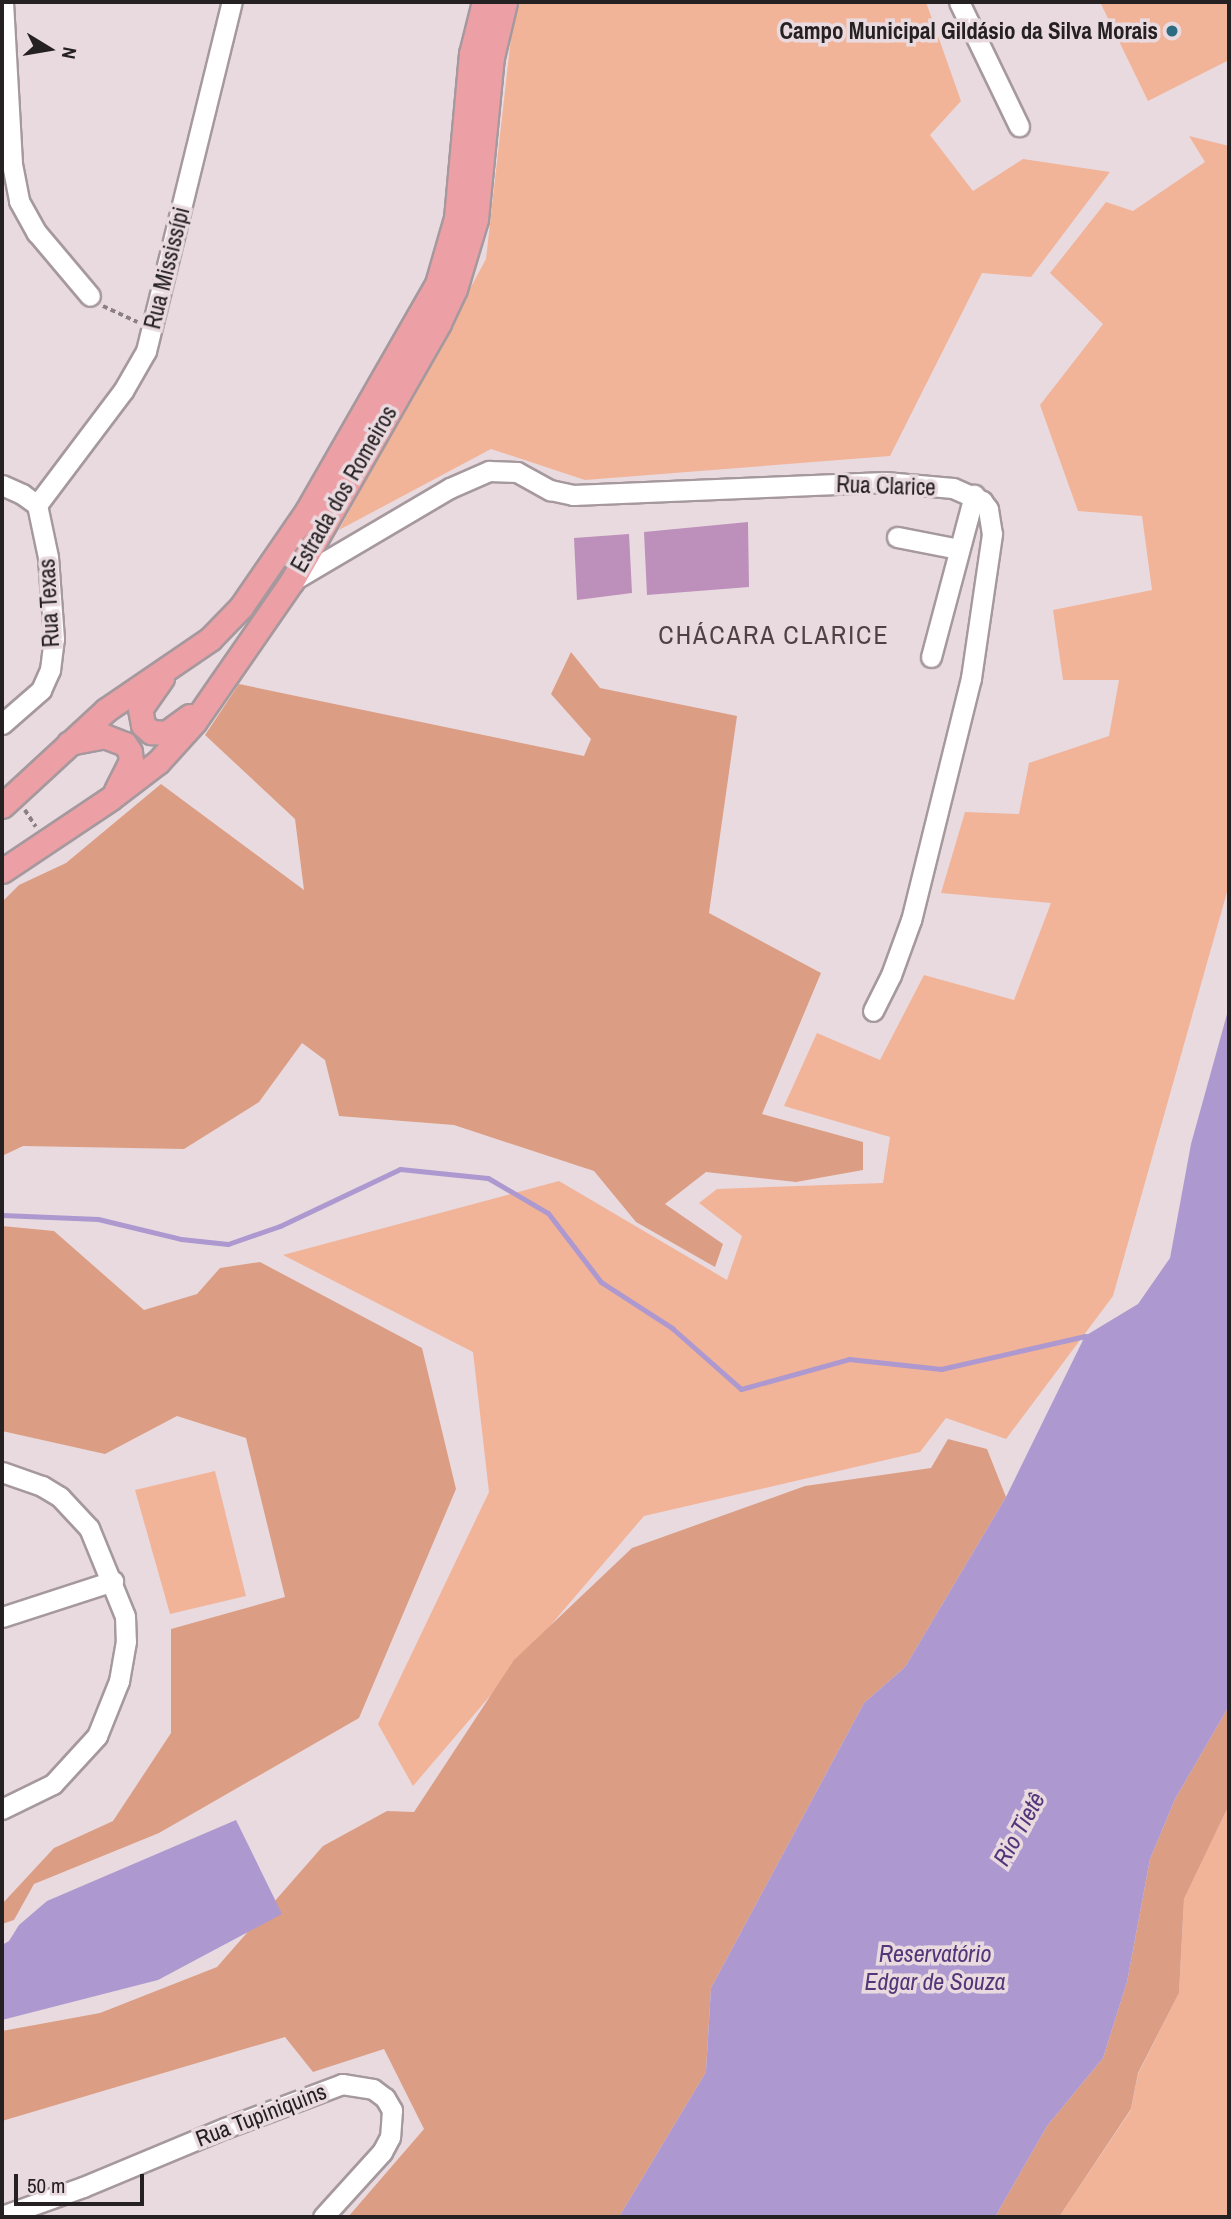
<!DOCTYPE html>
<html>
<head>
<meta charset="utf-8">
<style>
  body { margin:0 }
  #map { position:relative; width:1231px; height:2219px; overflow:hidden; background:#e9dadf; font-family:"Archivo Narrow",sans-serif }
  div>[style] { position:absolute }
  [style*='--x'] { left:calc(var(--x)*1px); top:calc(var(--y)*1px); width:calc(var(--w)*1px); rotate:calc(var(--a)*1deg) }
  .green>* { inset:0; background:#f1b499 }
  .forest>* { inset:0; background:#db9e84 }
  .water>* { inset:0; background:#ad98cf }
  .stream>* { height:5px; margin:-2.5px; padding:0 2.5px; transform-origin:2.5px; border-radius:2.5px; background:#ad98cf }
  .building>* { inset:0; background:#bd8fbb }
  .path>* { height:3.5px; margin-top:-1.75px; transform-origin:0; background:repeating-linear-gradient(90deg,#8a8083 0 5px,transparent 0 8.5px) }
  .roads { filter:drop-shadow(2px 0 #a6999e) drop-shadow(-2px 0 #a6999e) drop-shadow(0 2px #a6999e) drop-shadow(0 -2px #a6999e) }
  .minor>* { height:19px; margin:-9.5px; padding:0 9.5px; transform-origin:9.5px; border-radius:9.5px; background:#fff }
  .major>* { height:23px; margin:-11.5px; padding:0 11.5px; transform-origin:11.5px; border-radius:11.5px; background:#eca0a5 }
  .dots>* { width:19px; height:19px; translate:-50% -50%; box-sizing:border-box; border:4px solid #e9dadf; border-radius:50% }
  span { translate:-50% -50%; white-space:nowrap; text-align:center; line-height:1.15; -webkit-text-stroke:7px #e9dadf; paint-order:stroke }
  .poi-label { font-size:23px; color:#252021; font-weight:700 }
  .right { translate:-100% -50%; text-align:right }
  .street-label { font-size:23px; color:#252021 }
  .water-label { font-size:24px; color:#533679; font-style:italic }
  .quarter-label { font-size:26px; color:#4e4247; letter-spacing:2px }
  .frame { position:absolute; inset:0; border:4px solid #252021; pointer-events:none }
  .north { position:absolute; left:14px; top:14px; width:70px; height:70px; -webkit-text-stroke:5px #e9dadf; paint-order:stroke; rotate:101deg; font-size:19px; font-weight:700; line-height:28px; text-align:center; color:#252021 }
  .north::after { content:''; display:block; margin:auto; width:24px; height:32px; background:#252021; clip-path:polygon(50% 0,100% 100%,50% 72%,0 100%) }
  .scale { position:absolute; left:14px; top:2174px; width:130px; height:32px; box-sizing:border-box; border:4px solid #252021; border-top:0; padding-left:9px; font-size:21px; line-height:24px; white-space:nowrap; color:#252021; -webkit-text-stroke:5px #e9dadf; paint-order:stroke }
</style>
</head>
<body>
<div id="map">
  <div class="green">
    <i style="clip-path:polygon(515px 2px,926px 2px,961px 101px,930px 135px,973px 191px,1023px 159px,1110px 172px,1031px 277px,982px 273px,890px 456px,585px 480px,491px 449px,339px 530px,486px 259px)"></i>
    <i style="clip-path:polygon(1100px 2px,1229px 2px,1229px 60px,1148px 101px)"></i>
    <i style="clip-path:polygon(1189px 136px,1229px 146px,1229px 885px,1113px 1296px,1006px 1439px,946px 1418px,920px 1452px,644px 1516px,413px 1786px,378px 1724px,489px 1492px,473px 1352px,283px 1255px,559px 1181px,727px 1280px,742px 1236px,699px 1203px,717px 1189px,883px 1183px,890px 1137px,784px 1106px,817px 1033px,880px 1060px,924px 975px,1014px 1000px,1051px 903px,941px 893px,965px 812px,1019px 814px,1029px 763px,1109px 736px,1119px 680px,1063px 680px,1053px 610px,1152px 590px,1142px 516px,1078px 511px,1040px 405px,1103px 324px,1050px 273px,1106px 202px,1133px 211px,1205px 162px)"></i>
    <i style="clip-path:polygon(215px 1471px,246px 1596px,170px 1614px,135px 1490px)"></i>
    <i style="clip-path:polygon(1229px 1805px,1229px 2217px,1059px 2217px,1131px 2110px,1138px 2074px,1179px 1993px,1184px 1899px)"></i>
  </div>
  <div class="forest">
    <i style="clip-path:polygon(571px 652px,600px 688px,737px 716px,709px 913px,821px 973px,762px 1114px,863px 1142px,863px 1170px,796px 1182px,706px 1172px,665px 1204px,723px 1244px,715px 1267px,636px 1222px,594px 1171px,454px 1125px,339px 1116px,325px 1060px,302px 1043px,259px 1102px,184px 1149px,23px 1146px,2px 1156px,2px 902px,19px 885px,66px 863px,161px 784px,304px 890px,295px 819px,205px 735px,239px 684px,584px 756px,591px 739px,551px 694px)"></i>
    <i style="clip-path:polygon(2px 1226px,54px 1231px,144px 1310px,197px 1294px,220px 1268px,260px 1262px,422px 1348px,456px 1489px,359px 1718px,159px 1833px,34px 1884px,14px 1920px,2px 1924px,2px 1904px,54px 1848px,113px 1821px,171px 1733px,171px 1629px,285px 1597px,246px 1438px,177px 1416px,105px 1454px,2px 1431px)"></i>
    <i style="clip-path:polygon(948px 1439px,987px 1449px,1006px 1497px,905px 1667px,864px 1703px,711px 1988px,706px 2072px,619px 2217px,348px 2217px,424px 2129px,384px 2049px,313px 2072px,285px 2037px,2px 2121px,2px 2031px,100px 2013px,217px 1967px,323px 1846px,387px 1811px,414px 1812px,514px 1660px,632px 1548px,805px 1486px,931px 1468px)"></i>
    <i style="clip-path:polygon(1229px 1706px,1229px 1805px,1184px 1899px,1179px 1993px,1138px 2073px,1131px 2109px,1059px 2217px,995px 2217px,1047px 2126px,1103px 2058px,1127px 1982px,1150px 1859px,1175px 1799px)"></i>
  </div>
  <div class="water">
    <i style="clip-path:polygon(1229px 1007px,1229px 1706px,1175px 1799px,1150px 1859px,1127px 1982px,1103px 2058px,1047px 2126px,995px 2217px,619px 2217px,706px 2072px,711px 1988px,864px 1703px,905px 1667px,1006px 1497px,1085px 1336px,1138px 1304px,1170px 1258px,1191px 1144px)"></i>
    <i style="clip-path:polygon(236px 1820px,282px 1914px,158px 1980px,2px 2020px,2px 1945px,9px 1941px,19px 1925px,47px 1901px)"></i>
  </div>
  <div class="stream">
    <i style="--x:2;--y:1215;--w:96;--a:2.4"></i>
    <i style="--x:98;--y:1219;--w:85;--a:13.5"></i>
    <i style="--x:181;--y:1239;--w:47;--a:6.1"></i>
    <i style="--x:228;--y:1244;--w:55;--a:-19.1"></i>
    <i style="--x:280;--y:1226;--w:133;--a:-25.4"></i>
    <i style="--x:400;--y:1169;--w:88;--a:5.8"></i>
    <i style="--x:488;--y:1178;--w:69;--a:30.3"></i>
    <i style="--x:548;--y:1213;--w:87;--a:52.5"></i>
    <i style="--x:601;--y:1282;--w:85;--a:32.9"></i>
    <i style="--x:672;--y:1328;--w:92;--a:41.5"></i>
    <i style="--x:741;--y:1389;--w:112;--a:-15.5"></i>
    <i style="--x:849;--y:1359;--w:93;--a:6.2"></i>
    <i style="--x:941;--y:1369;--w:148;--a:-12.9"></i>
    <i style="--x:1085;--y:1336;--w:6;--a:9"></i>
  </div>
  <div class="building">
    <i style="clip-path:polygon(748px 522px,749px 587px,647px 595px,644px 532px)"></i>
    <i style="clip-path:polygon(629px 534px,632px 593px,577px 600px,574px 538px)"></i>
  </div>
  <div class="path">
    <i style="--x:103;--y:306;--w:38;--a:25"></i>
    <i style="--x:25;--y:810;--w:20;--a:57"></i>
  </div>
  <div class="roads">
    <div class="minor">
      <i style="--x:3;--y:2;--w:162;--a:86.8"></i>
      <i style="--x:12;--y:164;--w:38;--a:79"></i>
      <i style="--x:19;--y:201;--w:37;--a:61"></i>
      <i style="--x:37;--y:233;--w:82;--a:49.9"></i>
      <i style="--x:959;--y:2;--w:138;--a:64.2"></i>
      <i style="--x:2;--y:485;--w:22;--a:24"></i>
      <i style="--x:22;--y:494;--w:19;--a:36"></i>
      <i style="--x:37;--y:505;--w:143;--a:-53"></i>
      <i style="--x:123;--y:391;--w:46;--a:-60.1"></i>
      <i style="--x:146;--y:351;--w:359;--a:-76.2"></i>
      <i style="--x:897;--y:537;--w:63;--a:11"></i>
      <i style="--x:292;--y:581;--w:183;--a:-30.5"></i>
      <i style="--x:450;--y:488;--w:43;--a:-23.6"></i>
      <i style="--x:489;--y:471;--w:28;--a:2"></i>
      <i style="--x:517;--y:472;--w:38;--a:29"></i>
      <i style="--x:550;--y:490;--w:24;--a:12"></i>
      <i style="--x:573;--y:495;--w:312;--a:-2.4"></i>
      <i style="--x:885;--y:482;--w:68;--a:5"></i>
      <i style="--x:953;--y:488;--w:32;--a:24"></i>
      <i style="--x:982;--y:501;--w:10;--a:53"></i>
      <i style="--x:988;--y:509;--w:25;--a:81"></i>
      <i style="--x:992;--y:534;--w:146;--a:98.3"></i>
      <i style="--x:971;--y:678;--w:249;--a:103.9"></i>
      <i style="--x:911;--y:920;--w:59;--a:110"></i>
      <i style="--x:891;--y:975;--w:40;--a:116.6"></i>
      <i style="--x:931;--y:657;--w:168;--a:-75.1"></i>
      <i style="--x:2;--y:724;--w:52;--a:-41.1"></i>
      <i style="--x:41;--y:690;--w:22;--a:-66"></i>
      <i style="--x:50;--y:670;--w:31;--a:-83"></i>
      <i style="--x:54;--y:639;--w:82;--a:-94.2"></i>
      <i style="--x:48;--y:557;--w:53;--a:-101.9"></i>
      <i style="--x:2;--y:1472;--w:42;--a:19.3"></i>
      <i style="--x:42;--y:1486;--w:21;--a:31"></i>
      <i style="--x:60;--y:1497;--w:42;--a:46.9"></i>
      <i style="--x:89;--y:1528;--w:95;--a:67.8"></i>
      <i style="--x:125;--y:1616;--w:25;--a:88"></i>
      <i style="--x:126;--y:1641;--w:41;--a:99.9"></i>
      <i style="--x:119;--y:1681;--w:59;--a:111.8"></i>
      <i style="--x:97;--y:1736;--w:65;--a:132.5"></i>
      <i style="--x:53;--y:1784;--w:57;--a:153.9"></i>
      <i style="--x:2;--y:1617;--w:117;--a:-18"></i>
      <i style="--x:2;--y:2216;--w:86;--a:-19.7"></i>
      <i style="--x:83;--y:2187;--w:154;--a:-22.6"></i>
      <i style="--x:225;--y:2128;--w:125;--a:-20.6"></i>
      <i style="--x:342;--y:2084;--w:31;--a:9"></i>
      <i style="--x:373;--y:2089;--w:15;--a:37"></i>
      <i style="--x:385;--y:2098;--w:14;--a:60"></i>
      <i style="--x:392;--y:2110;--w:27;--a:94"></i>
      <i style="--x:390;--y:2137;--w:17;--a:118"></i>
      <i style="--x:382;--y:2152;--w:88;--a:132.2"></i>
    </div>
    <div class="major">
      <i style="--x:162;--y:678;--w:38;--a:125"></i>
      <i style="--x:140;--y:709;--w:16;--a:79"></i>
      <i style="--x:143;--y:725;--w:11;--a:41"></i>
      <i style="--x:151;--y:732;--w:15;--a:4"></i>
      <i style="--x:166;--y:733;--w:29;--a:-36"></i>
      <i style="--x:69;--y:743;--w:36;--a:-11"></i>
      <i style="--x:104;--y:736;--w:22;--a:21"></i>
      <i style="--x:125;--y:744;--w:9;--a:58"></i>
      <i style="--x:130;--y:752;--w:9;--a:84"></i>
      <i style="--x:131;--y:761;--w:33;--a:117"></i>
      <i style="--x:2;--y:806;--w:142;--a:-42.7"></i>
      <i style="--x:106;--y:710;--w:126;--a:-34.3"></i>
      <i style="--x:210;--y:639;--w:45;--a:-45.9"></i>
      <i style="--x:241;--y:607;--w:116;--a:-55.5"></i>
      <i style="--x:307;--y:511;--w:262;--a:-60.2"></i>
      <i style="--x:437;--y:284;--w:69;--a:-73.9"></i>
      <i style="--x:456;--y:218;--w:165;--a:-84.8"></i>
      <i style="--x:471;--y:54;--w:54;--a:-76"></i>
      <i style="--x:2;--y:871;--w:131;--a:-33.8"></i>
      <i style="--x:111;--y:798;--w:59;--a:-37.5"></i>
      <i style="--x:158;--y:762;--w:55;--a:-47.9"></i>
      <i style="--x:195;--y:721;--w:170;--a:-55.3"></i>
      <i style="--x:292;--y:581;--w:297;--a:-60.3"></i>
      <i style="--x:439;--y:323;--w:38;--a:-65"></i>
      <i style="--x:455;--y:289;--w:73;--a:-73.3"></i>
      <i style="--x:476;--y:219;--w:163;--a:-84.4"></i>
      <i style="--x:492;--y:57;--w:57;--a:-76.7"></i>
    </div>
  </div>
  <div class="dots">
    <i style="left:1172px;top:31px;background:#2d6b81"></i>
  </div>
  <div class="poi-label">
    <span class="right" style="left:1158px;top:31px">Campo Municipal Gildásio da Silva Morais</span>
  </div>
  <div class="street-label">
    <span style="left:167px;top:268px;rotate:-76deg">Rua Mississípi</span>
    <span style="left:886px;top:486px;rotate:2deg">Rua Clarice</span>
    <span style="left:344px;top:489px;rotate:-60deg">Estrada dos Romeiros</span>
    <span style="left:49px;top:603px;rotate:-93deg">Rua Texas</span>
    <span style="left:261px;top:2115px;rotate:-21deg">Rua Tupiniquins</span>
  </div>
  <div class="water-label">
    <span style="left:1019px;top:1829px;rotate:-61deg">Rio Tietê</span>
    <span style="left:935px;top:1968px">Reservatório<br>Edgar de Souza</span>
  </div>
  <div class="quarter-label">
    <span style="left:774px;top:635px">CHÁCARA CLARICE</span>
  </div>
  <div class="frame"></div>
  <div class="north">N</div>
  <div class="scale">50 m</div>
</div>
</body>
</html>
